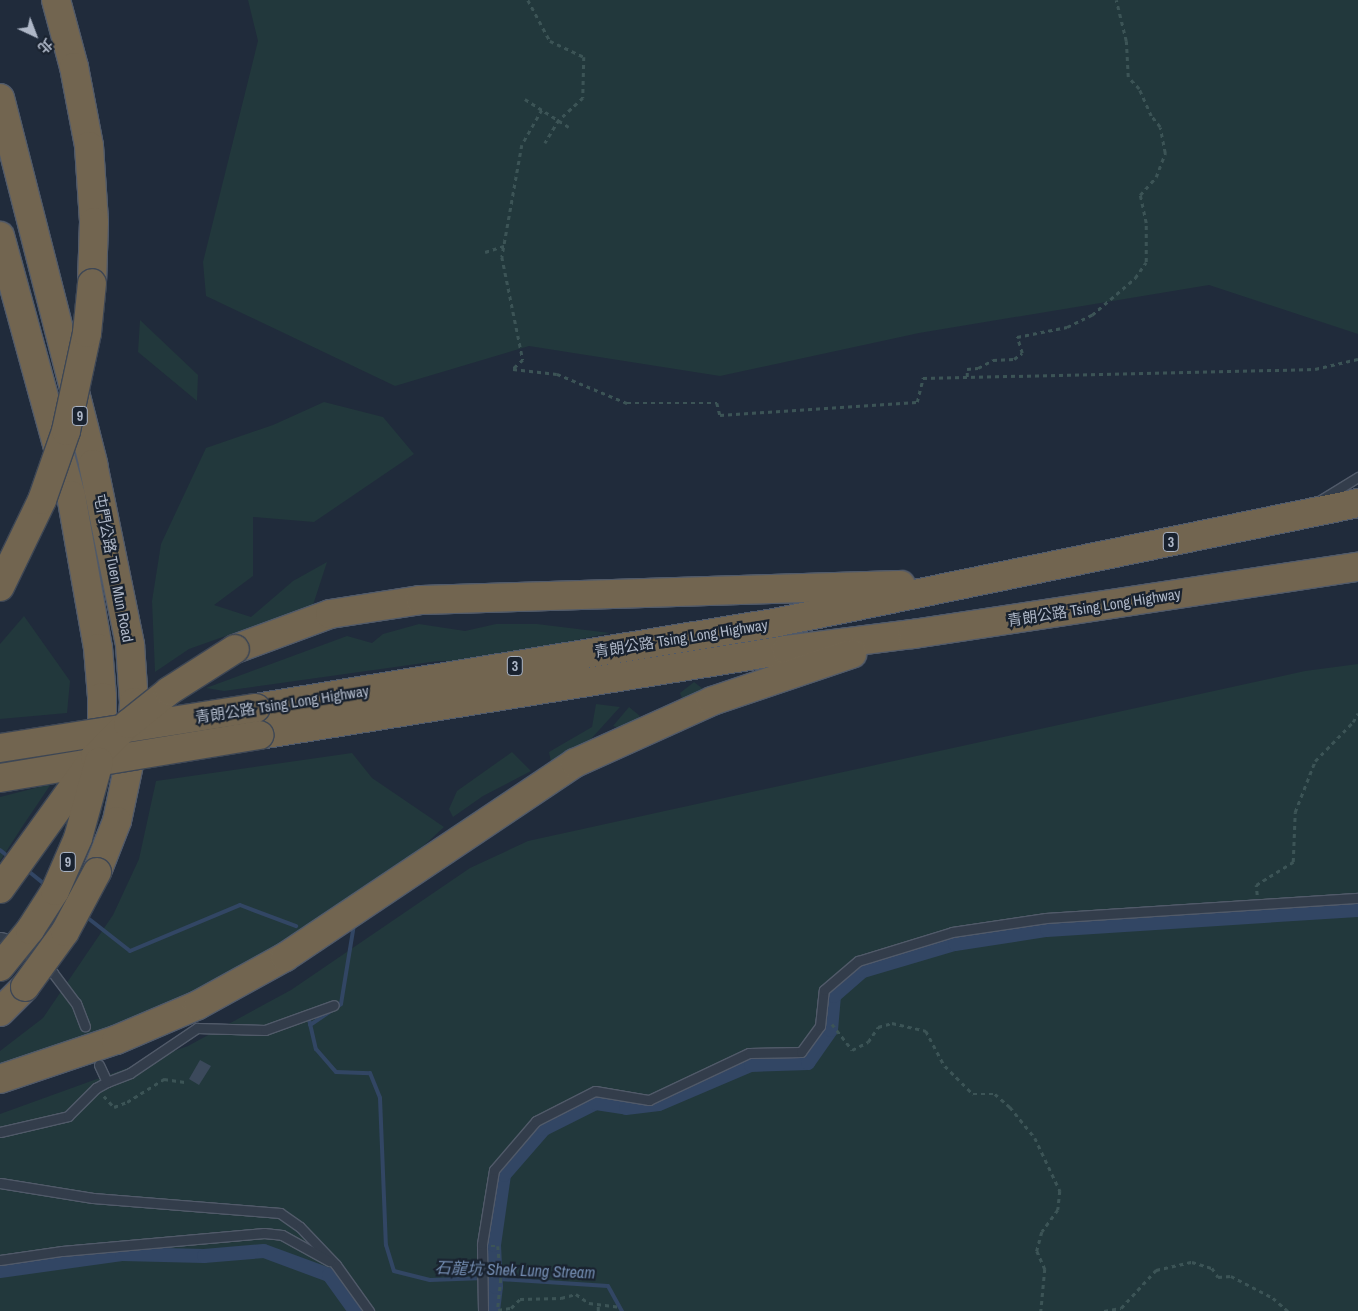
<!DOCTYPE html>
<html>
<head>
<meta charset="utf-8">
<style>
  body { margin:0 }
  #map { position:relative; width:1358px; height:1311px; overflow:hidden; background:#202b3b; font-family:"Archivo Narrow","Noto Sans TC",sans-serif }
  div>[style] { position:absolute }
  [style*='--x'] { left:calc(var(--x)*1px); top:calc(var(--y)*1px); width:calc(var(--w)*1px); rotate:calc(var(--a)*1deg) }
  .green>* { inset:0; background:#22383c }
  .stream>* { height:4px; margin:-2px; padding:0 2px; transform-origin:2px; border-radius:2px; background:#324664 }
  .canal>* { height:14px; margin:-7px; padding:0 7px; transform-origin:7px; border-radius:7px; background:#324664 }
  .building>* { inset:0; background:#3b495b }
  .path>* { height:2.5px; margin-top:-1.25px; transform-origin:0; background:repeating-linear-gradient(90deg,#3c5456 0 4px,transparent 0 8px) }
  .roads { filter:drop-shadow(1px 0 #515a69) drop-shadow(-1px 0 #515a69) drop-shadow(0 1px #515a69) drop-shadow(0 -1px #515a69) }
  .service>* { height:9px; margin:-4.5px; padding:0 4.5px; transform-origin:4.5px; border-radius:4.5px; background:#333d4b }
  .motorway>* { height:28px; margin:-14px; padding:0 14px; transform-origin:14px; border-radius:14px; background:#726550 }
  .bridges { filter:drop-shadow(1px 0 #3e4755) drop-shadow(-1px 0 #3e4755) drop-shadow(0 1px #3e4755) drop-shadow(0 -1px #3e4755) }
  .motorway-bridge>* { height:28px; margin:-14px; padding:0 14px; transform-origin:14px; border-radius:14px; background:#726550 }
  span { translate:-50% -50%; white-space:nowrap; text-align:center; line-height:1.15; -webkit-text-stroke:4.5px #19222f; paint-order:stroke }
  .shield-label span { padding:1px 4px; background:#19222f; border:1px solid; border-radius:4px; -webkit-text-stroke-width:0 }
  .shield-label { font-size:14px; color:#aeb7c7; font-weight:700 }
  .street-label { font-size:15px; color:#aeb7c7 }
  .water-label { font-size:16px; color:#748db2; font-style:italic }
  .north { position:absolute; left:10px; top:10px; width:50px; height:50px; -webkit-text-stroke:4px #19222f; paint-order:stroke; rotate:137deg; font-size:14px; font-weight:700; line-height:20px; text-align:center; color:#aeb7c7 }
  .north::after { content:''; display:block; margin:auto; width:18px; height:22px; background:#aeb7c7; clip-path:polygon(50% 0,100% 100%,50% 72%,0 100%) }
</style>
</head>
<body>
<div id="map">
  <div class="green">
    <i style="clip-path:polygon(248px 0,1358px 0,1358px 334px,1209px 285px,919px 333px,720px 376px,529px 346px,395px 386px,206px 296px,203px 262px,258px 41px)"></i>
    <i style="clip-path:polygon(140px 320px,198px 375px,197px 401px,138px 352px)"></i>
    <i style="clip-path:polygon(324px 402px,383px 417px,414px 454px,314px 522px,253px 517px,253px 576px,214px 605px,251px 617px,293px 581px,327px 562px,313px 605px,189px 649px,155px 672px,152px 601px,161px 544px,206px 448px,273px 425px)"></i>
    <i style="clip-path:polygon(24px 616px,70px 681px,67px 713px,0 719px,0 644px)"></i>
    <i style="clip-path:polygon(419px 624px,465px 631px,496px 624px,537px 624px,610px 633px,479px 661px,438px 661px,224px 691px,206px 688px,347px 636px,372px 643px,383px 634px)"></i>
    <i style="clip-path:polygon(1358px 664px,1358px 1311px,0 1311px,0 1114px,188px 1046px,291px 990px,470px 868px,528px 841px,1305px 671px)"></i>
    <i style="clip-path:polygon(694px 682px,707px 692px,683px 701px,680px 693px)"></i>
    <i style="clip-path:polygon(596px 704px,620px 707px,591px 739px,551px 762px,549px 752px,592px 727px)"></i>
    <i style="clip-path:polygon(629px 707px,640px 716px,626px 730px,613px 726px)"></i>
    <i style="clip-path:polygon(512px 752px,531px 771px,483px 796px,453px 817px,449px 809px,457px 791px)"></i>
    <i style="clip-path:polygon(352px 753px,372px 778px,444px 827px,405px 863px,219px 988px,67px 1051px,0 1064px,0 1051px,43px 1018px,113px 915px,139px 859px,156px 781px)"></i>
    <i style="clip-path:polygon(51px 784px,24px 824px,0 861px,0 797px)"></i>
  </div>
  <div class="stream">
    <i style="--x:0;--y:850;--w:14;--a:39"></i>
    <i style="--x:27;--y:870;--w:26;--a:39"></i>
    <i style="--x:84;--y:915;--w:58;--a:38"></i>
    <i style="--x:130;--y:951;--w:119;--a:-22.7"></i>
    <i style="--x:240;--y:905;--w:60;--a:20.6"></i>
    <i style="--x:308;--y:1015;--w:35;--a:77"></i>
    <i style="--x:316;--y:1049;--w:30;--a:49"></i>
    <i style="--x:336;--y:1072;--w:34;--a:2"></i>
    <i style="--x:370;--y:1073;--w:27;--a:68"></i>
    <i style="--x:380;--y:1098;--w:147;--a:87.7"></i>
    <i style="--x:386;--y:1245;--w:27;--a:73"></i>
    <i style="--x:394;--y:1271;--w:37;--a:14"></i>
    <i style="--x:430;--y:1280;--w:54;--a:-2.1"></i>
    <i style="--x:484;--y:1278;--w:124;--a:3.7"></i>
    <i style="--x:608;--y:1286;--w:29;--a:61"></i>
    <i style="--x:310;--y:1025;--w:37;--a:-34"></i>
    <i style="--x:341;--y:1004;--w:80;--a:-80.7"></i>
  </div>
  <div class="canal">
    <i style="--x:0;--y:1271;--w:123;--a:-7.9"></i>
    <i style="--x:122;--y:1254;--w:82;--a:1.4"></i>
    <i style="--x:204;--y:1256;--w:60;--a:-4.8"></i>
    <i style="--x:264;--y:1251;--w:69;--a:20.3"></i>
    <i style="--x:329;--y:1275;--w:44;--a:54.2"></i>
    <i style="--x:493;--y:1311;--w:24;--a:-83"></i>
    <i style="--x:496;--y:1287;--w:42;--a:-92.7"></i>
    <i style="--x:494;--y:1245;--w:71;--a:-81.9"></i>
    <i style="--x:504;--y:1175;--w:61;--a:-49"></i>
    <i style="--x:544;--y:1129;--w:58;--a:-26.6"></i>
    <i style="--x:596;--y:1103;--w:30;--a:9"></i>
    <i style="--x:626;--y:1108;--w:33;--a:-7"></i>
    <i style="--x:659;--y:1104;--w:100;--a:-23"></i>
    <i style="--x:751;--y:1065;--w:57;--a:-2"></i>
    <i style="--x:808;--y:1063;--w:40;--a:-55.1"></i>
    <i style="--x:831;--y:1030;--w:34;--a:-85"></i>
    <i style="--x:834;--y:996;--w:38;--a:-41"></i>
    <i style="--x:863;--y:971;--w:96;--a:-16.4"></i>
    <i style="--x:955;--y:944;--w:93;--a:-8.7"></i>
    <i style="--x:1047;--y:930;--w:312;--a:-3.7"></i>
  </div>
  <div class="building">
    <i style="clip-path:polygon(200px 1060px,211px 1066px,199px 1085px,189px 1079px)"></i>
  </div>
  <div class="path">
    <i style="--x:528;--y:0;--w:47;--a:61.8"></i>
    <i style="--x:550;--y:41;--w:38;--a:25"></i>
    <i style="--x:584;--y:57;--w:41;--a:91.4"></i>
    <i style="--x:583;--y:98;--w:33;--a:137"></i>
    <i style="--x:559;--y:120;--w:27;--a:121"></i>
    <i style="--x:525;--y:99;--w:52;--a:32.5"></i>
    <i style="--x:542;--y:110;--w:40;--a:119.7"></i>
    <i style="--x:522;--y:145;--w:114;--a:100.1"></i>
    <i style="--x:502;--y:257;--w:105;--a:78.5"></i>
    <i style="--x:523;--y:360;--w:13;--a:138"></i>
    <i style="--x:513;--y:369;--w:44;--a:6.5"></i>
    <i style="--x:557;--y:374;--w:76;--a:22.5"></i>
    <i style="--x:627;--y:403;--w:90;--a:0"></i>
    <i style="--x:717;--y:403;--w:12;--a:76"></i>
    <i style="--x:720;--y:415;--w:197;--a:-3.8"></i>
    <i style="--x:917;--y:402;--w:25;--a:-76"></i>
    <i style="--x:923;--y:378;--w:392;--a:-1.3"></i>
    <i style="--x:1315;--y:369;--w:44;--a:-13.1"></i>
    <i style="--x:485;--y:252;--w:20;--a:-18"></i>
    <i style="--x:967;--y:377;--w:8;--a:-90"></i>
    <i style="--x:967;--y:369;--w:11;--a:-5"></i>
    <i style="--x:978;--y:368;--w:17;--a:-28"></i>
    <i style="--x:993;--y:360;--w:21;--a:-3"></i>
    <i style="--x:1014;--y:359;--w:10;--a:-37"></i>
    <i style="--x:1022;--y:353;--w:17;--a:-107"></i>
    <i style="--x:1017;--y:337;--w:51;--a:-11.3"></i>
    <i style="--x:1067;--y:327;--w:28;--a:-26"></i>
    <i style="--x:1092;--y:315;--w:57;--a:-40.7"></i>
    <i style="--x:1135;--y:278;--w:19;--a:-55"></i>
    <i style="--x:1146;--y:262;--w:39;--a:-90"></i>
    <i style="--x:1146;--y:223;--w:29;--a:-102"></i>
    <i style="--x:1140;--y:195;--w:24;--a:-48"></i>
    <i style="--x:1156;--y:177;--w:26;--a:-69"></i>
    <i style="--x:1165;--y:153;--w:26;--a:-101"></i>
    <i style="--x:1160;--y:127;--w:14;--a:-129"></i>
    <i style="--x:1151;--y:116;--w:30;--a:-114"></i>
    <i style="--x:1139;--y:89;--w:16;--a:-133"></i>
    <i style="--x:1128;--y:77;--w:36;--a:-93"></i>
    <i style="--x:1126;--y:41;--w:42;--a:-103.7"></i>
    <i style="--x:1257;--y:895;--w:10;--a:-96"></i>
    <i style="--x:1256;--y:885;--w:44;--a:-31.9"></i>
    <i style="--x:1293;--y:862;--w:50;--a:-87.7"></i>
    <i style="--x:1295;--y:812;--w:55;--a:-68.6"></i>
    <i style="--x:1315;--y:761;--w:54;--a:-45.7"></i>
    <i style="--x:1353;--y:722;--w:10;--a:-61"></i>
    <i style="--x:832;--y:1024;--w:33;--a:52"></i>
    <i style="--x:852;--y:1050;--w:18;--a:-27"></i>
    <i style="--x:868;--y:1042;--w:18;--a:-56"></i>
    <i style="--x:878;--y:1027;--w:15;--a:-16"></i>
    <i style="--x:892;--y:1023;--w:35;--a:13"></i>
    <i style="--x:926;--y:1031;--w:40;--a:62"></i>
    <i style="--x:945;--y:1066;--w:40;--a:45"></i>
    <i style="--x:973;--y:1094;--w:22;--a:0"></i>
    <i style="--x:995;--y:1094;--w:20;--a:41"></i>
    <i style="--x:1010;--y:1107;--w:40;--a:51"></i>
    <i style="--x:1035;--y:1138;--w:59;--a:64.7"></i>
    <i style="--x:1060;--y:1191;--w:19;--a:96"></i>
    <i style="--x:1058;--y:1210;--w:27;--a:126"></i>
    <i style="--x:1042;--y:1232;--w:20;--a:105"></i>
    <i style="--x:1037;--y:1251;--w:20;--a:66"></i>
    <i style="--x:1045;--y:1269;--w:42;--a:95.4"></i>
    <i style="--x:104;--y:1096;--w:15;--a:48"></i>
    <i style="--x:114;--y:1107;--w:14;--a:-21"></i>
    <i style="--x:127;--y:1102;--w:44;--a:-31.9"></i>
    <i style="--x:164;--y:1079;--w:21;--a:8"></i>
    <i style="--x:491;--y:1246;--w:7;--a:0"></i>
    <i style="--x:498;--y:1246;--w:33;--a:85"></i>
    <i style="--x:501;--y:1279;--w:31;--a:96"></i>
    <i style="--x:498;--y:1310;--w:13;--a:-9"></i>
    <i style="--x:511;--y:1308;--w:13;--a:-45"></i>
    <i style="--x:520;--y:1299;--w:41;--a:-1.4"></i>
    <i style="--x:561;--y:1298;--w:16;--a:-15"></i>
    <i style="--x:576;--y:1294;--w:16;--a:35"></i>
    <i style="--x:589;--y:1303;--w:32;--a:7"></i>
    <i style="--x:598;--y:1311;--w:7;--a:-90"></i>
    <i style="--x:1104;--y:1311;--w:17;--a:-10"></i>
    <i style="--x:1121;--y:1308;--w:52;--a:-47.4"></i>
    <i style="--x:1156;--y:1270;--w:37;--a:-13"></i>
    <i style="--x:1192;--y:1262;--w:21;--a:17"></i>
    <i style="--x:1212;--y:1268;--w:11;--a:56"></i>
    <i style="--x:1218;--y:1277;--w:13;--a:-4"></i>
    <i style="--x:1231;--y:1276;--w:47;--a:27.6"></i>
    <i style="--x:1273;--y:1298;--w:20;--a:41"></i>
  </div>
  <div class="roads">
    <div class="service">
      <i style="--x:1319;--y:501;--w:46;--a:-31.6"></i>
      <i style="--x:0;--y:937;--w:13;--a:13"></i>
      <i style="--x:13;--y:940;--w:52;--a:39.5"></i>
      <i style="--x:53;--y:973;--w:38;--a:53"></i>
      <i style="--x:76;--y:1003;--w:25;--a:69"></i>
      <i style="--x:107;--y:1082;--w:25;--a:-21"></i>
      <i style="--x:130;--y:1073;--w:81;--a:-33.9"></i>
      <i style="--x:197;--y:1028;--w:68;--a:1.7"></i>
      <i style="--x:265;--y:1030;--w:73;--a:-19.9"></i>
      <i style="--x:0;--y:1132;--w:70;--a:-13.2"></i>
      <i style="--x:68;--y:1116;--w:40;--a:-45"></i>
      <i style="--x:96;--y:1088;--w:13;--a:-29"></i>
      <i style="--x:107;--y:1082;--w:19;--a:-115"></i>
      <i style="--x:0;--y:1183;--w:94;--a:9.2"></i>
      <i style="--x:93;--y:1198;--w:188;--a:4.6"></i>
      <i style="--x:280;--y:1213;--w:24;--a:35"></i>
      <i style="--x:300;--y:1227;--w:52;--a:46.5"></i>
      <i style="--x:336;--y:1265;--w:57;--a:54.3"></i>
      <i style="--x:0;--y:1260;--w:63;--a:-8.3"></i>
      <i style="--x:62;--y:1251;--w:203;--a:-5.1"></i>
      <i style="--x:264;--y:1233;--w:18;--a:6"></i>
      <i style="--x:282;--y:1235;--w:54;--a:29"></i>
      <i style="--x:483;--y:1311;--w:67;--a:-90.9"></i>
      <i style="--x:482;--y:1244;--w:75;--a:-80.8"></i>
      <i style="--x:494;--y:1170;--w:65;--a:-49.4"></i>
      <i style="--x:536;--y:1121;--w:66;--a:-27"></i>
      <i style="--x:595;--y:1091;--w:55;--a:9.5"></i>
      <i style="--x:649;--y:1100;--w:110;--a:-25.2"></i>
      <i style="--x:749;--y:1053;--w:52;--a:-1.1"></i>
      <i style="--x:801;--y:1052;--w:32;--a:-54"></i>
      <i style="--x:820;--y:1026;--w:36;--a:-84"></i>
      <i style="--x:824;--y:990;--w:45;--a:-40.5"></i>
      <i style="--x:858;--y:961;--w:98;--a:-17.1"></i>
      <i style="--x:952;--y:932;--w:95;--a:-8.5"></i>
      <i style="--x:1046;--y:918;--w:313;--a:-3.7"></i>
    </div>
    <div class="motorway">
      <i style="--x:56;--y:0;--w:69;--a:75"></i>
      <i style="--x:74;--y:67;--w:80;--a:79.2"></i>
      <i style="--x:89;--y:146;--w:76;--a:86.2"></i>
      <i style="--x:94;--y:222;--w:61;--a:91.9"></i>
      <i style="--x:0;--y:98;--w:378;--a:75.7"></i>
      <i style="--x:93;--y:464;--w:185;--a:78.4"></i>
      <i style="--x:130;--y:645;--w:57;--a:86"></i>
      <i style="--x:134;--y:702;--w:53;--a:93.2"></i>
      <i style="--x:131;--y:755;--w:67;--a:102"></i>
      <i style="--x:117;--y:821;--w:55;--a:111.4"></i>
      <i style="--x:0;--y:236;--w:269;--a:74.7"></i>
      <i style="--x:71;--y:495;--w:155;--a:80"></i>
      <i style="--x:98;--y:648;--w:49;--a:85.3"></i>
      <i style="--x:102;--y:697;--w:45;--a:90"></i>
      <i style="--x:235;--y:649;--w:101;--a:-20.2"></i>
      <i style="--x:330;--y:614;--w:91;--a:-8.8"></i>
      <i style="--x:420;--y:600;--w:481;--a:-1.8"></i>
      <i style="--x:256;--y:708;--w:525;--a:-9.32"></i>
      <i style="--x:774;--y:623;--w:596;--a:-11.61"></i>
      <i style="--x:259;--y:735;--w:534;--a:-9.16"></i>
      <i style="--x:786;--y:650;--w:128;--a:-7.2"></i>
      <i style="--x:913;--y:634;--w:450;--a:-8.6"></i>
      <i style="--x:0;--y:1012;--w:35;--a:-45"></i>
      <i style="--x:0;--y:1079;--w:122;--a:-18.6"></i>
      <i style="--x:116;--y:1040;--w:89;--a:-23.1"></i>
      <i style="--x:198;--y:1005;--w:99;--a:-28.9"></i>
      <i style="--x:285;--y:957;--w:349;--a:-33.8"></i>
      <i style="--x:575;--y:763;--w:150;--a:-24.3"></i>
      <i style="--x:712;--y:701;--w:148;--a:-18.6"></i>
    </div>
  </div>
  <div class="bridges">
    <div class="motorway-bridge">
      <i style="--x:0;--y:587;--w:97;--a:-64.2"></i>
      <i style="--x:42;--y:500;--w:73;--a:-70.8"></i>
      <i style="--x:66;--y:431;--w:100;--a:-77.9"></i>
      <i style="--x:87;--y:333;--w:50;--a:-84.3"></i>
      <i style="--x:0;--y:748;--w:259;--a:-8.9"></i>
      <i style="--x:0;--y:778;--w:263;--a:-9.4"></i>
      <i style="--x:0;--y:889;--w:163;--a:-54.3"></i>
      <i style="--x:95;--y:757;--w:47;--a:-45"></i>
      <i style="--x:128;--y:724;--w:53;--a:-38.8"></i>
      <i style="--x:169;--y:691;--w:78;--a:-32.5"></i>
      <i style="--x:0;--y:967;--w:48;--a:-51"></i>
      <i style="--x:30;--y:930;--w:46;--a:-57.3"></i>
      <i style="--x:55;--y:891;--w:58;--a:-66.5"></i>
      <i style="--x:78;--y:838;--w:79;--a:-74.6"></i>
      <i style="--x:25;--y:987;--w:68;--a:-54"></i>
      <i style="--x:65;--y:932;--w:68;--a:-61.9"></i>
    </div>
  </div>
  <div class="shield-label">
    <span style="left:80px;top:416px">9</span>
    <span style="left:1171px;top:542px">3</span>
    <span style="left:515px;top:666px">3</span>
    <span style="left:68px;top:862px">9</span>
  </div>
  <div class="street-label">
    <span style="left:114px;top:568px;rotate:79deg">屯門公路 Tuen Mun Road</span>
    <span style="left:1094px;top:607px;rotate:-9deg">青朗公路 Tsing Long Highway</span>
    <span style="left:681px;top:638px;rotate:-9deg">青朗公路 Tsing Long Highway</span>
    <span style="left:282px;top:704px;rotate:-9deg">青朗公路 Tsing Long Highway</span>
  </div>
  <div class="water-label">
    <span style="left:515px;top:1270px;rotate:2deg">石龍坑 Shek Lung Stream</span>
  </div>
  <div class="north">北</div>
</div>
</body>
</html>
